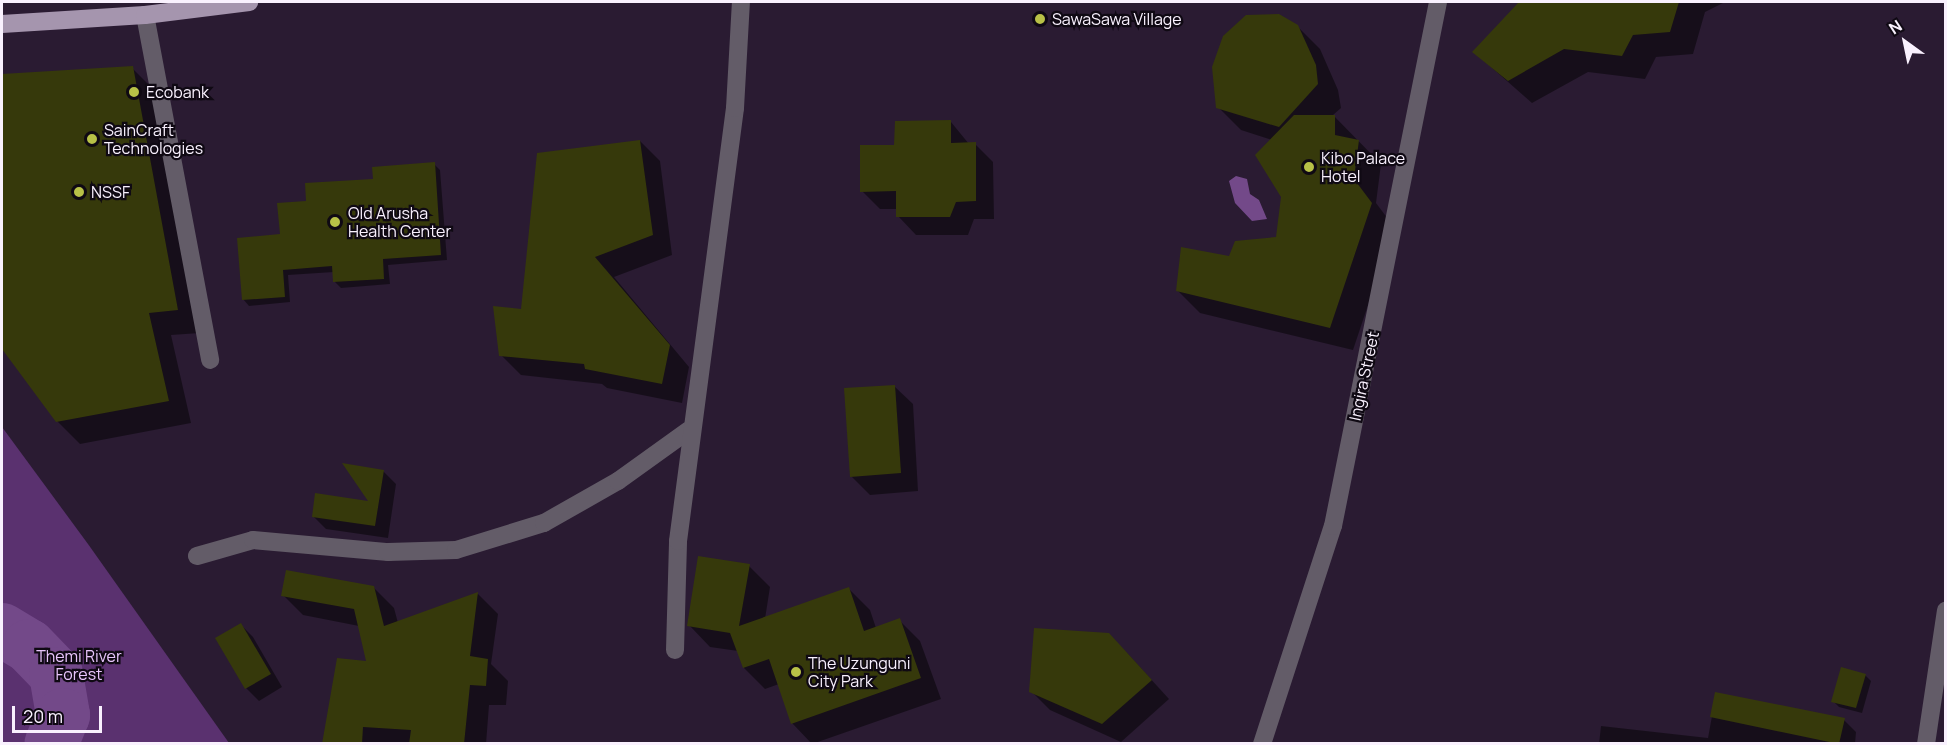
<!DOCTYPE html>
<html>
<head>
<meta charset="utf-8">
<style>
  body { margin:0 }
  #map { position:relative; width:1947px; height:745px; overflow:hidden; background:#2a1b32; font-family:Manrope,sans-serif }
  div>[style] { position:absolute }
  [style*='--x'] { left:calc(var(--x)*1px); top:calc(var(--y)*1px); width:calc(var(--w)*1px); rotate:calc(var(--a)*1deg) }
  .forest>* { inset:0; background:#5a316f }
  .water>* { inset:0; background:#734989 }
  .shadow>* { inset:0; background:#0007 }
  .river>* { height:54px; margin:-27px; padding:0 27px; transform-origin:27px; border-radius:27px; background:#734989 }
  .building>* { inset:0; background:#36390b }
  .minor>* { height:18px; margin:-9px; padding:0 9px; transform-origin:9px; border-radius:9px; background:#635c68 }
  .major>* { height:18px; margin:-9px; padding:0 9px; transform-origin:9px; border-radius:9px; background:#a595ae }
  .dots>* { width:16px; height:16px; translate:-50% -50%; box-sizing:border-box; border:3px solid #0f0913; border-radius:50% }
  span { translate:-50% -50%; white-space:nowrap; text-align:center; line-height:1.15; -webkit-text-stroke:4.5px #0f0913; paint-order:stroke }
  .poi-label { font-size:16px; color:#f9f1fe }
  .left { translate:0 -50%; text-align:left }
  .street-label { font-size:16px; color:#f9f1fe }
  .park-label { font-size:16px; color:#e8c5fc }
  .frame { position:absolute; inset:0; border:3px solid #f9f1fe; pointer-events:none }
  .north { position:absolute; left:1875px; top:12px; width:60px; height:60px; -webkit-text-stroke:4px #0f0913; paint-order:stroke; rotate:327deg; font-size:16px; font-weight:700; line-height:24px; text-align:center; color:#f9f1fe }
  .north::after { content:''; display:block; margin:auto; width:21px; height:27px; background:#f9f1fe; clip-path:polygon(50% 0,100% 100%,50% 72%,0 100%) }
  .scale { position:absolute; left:12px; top:706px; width:90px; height:27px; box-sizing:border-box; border:3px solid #f9f1fe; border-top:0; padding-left:8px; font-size:18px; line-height:21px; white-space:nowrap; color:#f9f1fe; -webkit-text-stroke:4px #0f0913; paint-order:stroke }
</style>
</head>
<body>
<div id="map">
  <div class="forest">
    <i style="clip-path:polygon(2px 427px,88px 544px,229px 743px,2px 743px)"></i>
  </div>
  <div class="water">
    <i style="clip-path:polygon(1236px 176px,1247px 179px,1250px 194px,1259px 200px,1267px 219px,1252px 221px,1235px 203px,1229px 181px)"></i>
  </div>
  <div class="shadow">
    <i style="clip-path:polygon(1521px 2px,1725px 2px,1705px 12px,1693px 54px,1656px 57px,1645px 79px,1588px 72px,1532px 103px,1474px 52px)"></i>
    <i style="clip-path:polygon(1297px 26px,1320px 49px,1338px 90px,1341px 108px,1333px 115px,1381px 164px,1376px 203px,1394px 227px,1353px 350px,1200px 313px,1177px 290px,1277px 239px,1282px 197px,1272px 140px,1241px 130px,1218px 107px)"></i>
    <i style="clip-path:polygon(132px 68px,155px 91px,200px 333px,171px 335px,191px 423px,80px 444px,57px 421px,2px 347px,2px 76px)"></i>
    <i style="clip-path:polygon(951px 122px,969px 144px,975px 144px,993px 162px,994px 219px,974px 219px,968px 235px,916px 235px,898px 216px,898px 209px,880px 209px,862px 191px,896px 146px)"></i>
    <i style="clip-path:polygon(640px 141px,660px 161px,672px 255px,614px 277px,689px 367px,682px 403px,607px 388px,602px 384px,521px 375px,501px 355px,522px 311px)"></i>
    <i style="clip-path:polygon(434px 164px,440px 170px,447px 260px,388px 265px,390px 284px,341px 288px,335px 282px,334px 272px,288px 275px,290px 302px,249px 306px,243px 299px,281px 236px,307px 202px)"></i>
    <i style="clip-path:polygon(894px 386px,913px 404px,918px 491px,870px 495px,851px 476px)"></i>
    <i style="clip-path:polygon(383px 471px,396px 484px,388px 538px,326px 529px,313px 516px,372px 503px)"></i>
    <i style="clip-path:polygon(749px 566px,770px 587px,765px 619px,849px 589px,870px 610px,876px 628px,899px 620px,920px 641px,941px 699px,812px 744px,792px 723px,779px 684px,765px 689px,744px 668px,738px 651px,710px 647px,689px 625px)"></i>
    <i style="clip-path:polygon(373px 587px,394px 608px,398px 623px,478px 594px,498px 614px,491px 664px,508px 681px,506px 705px,489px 705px,486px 744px,323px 744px,368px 663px,359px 626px,303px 615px,283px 595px)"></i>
    <i style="clip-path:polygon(240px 624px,253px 637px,282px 687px,259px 701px,246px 688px)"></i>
    <i style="clip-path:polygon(1127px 653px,1169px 699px,1121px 742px,1050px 710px,1031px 691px)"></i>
    <i style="clip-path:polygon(1865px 675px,1871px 681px,1862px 713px,1839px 707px,1833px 701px)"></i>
    <i style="clip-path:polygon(1716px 694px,1844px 720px,1856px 732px,1855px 744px,1599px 744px,1601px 726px,1708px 738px)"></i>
  </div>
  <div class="river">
    <i style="--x:2;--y:630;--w:31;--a:31"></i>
    <i style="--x:29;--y:646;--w:39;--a:46"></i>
    <i style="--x:56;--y:674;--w:42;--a:80.3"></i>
    <i style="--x:63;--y:715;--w:31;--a:112"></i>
  </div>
  <div class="building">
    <i style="clip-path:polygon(1519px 2px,1679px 2px,1670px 32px,1633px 35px,1622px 56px,1564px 49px,1508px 81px,1472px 52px)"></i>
    <i style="clip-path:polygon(1279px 14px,1298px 25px,1316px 65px,1318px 84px,1279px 127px,1216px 108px,1212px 67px,1223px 36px,1246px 15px)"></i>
    <i style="clip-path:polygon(133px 66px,178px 310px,149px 313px,169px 401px,56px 422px,2px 349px,2px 74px)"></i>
    <i style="clip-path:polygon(1294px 115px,1335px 115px,1335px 135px,1359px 140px,1354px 179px,1372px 203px,1330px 328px,1176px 291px,1181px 247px,1229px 256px,1235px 241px,1276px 237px,1281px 197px,1255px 155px)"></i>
    <i style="clip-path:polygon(951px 120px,951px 143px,976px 142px,976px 201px,956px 202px,950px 217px,896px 217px,896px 191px,860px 192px,860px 145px,894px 145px,895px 121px)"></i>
    <i style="clip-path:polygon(640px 140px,653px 235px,595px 257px,670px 345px,662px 384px,585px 369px,584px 364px,499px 356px,493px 306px,521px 309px,537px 153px)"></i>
    <i style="clip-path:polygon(435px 162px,441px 255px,383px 259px,384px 279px,333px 282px,332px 266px,283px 270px,285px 297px,242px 300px,237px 238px,280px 234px,277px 203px,306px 201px,305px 183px,373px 179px,372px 167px)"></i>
    <i style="clip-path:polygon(895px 385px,901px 473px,850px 477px,844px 388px)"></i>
    <i style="clip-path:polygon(342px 463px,384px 470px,375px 526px,312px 517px,315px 493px,368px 501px)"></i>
    <i style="clip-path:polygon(698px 556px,750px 564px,739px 626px,849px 587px,864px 631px,900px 618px,921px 678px,791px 724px,769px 659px,743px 668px,730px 633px,687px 626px)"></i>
    <i style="clip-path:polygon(286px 570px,374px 586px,384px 626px,478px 592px,470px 656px,488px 659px,486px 686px,470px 685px,464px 744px,409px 744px,411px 730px,363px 727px,362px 744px,322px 744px,337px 658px,366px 661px,354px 609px,281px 596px)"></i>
    <i style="clip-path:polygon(241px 623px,271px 674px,245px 689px,215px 638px)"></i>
    <i style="clip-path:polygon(1034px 628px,1109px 633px,1152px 680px,1102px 724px,1029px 692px)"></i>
    <i style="clip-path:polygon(1841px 667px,1866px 674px,1856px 708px,1831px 702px)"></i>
    <i style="clip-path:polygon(1715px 692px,1845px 718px,1839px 744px,1710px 717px)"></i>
  </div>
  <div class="minor">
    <i style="--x:145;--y:15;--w:351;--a:79.3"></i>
    <i style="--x:197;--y:556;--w:58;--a:-15.9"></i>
    <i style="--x:253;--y:540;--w:136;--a:5.1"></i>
    <i style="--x:388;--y:552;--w:68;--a:-1.7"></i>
    <i style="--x:456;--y:550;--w:92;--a:-17.1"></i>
    <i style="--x:544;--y:523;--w:85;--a:-29.6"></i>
    <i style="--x:618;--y:481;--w:87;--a:-35.7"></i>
    <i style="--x:675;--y:650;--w:109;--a:-88.4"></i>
    <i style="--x:678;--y:541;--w:437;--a:-82.5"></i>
    <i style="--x:735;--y:108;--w:106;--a:-86.8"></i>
    <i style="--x:1262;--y:744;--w:229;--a:-72"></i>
    <i style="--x:1333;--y:526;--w:534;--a:-78.67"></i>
    <i style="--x:1926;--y:744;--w:135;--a:-81.5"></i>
  </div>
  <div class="major">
    <i style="--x:2;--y:24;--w:143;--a:-3.6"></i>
    <i style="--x:145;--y:15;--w:105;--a:-7.1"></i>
  </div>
  <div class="dots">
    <i style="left:1040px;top:19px;background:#b8c147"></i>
    <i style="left:134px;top:92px;background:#b8c147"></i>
    <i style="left:92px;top:139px;background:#b8c147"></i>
    <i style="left:1309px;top:167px;background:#b8c147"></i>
    <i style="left:79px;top:192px;background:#b8c147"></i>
    <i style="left:335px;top:222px;background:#b8c147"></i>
    <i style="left:796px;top:672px;background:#b8c147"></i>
  </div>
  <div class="poi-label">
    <span class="left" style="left:1052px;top:19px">SawaSawa Village</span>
    <span class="left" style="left:146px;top:92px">Ecobank</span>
    <span class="left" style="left:104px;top:139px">SainCraft<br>Technologies</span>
    <span class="left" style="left:1321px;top:167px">Kibo Palace<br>Hotel</span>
    <span class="left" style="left:91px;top:192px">NSSF</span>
    <span class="left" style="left:348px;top:222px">Old Arusha<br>Health Center</span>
    <span class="left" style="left:808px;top:672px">The Uzunguni<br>City Park</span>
  </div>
  <div class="street-label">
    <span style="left:1364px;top:376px;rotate:-78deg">Ingira Street</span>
  </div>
  <div class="park-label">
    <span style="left:79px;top:665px">Themi River<br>Forest</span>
  </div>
  <div class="frame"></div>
  <div class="north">N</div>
  <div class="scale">20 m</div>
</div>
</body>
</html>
